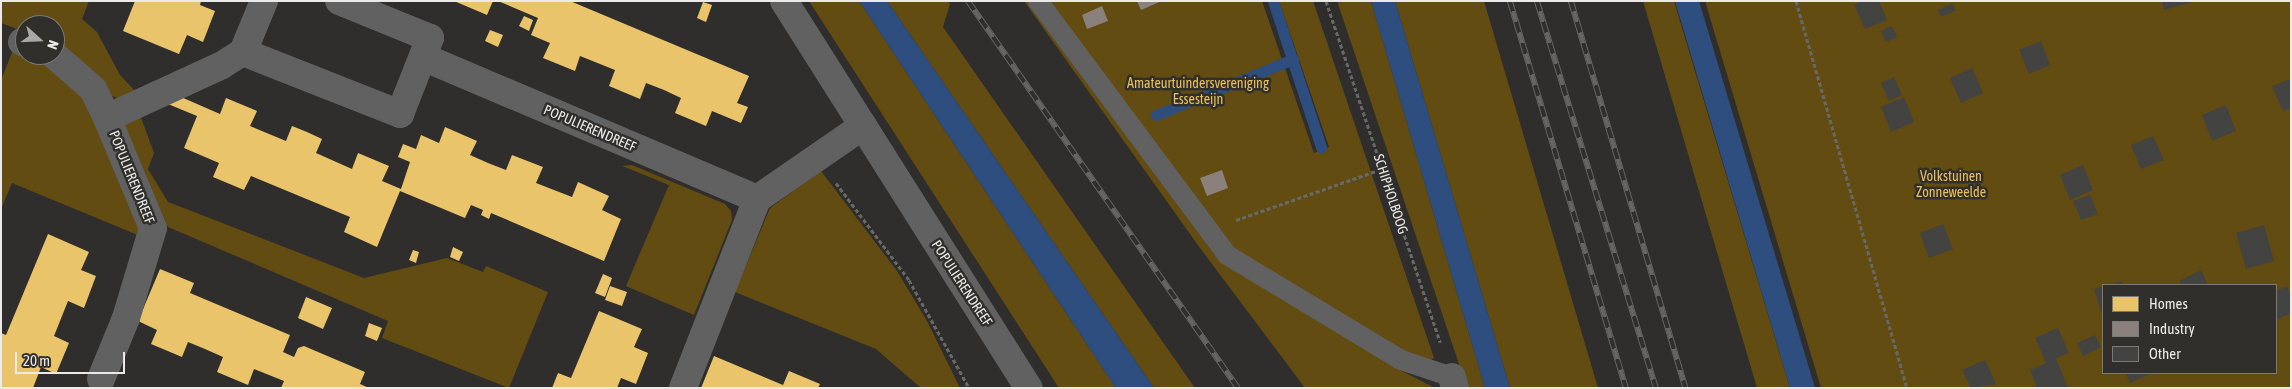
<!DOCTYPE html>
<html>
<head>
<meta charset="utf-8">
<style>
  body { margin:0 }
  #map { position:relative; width:2292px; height:389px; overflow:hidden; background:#2f2e2d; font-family:"Asap Condensed",sans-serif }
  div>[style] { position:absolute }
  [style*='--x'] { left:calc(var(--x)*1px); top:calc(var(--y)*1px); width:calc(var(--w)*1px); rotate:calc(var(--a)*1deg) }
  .green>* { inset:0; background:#624c12 }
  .water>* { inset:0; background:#2e4e80 }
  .homes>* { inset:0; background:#e9c46a }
  .industry>* { inset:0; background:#8a817c }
  .stream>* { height:11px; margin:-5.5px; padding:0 5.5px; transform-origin:5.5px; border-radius:5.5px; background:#2e4e80 }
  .building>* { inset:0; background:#434342 }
  .path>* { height:3px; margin-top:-1.5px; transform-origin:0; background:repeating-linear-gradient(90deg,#676868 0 4px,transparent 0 6.5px) }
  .lane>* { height:20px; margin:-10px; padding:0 10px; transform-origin:10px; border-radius:10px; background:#616162 }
  .street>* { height:28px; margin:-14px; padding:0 14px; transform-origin:14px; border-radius:14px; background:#616162 }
  .rail>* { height:5.5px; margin-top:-2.75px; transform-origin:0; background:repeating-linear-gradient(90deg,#302f2c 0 11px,#666565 0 22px); box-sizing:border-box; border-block:1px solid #666565 }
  span { translate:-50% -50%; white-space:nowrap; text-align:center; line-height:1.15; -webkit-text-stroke:5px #302f2c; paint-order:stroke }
  .park-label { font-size:14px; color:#ebc05a }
  .street-label { font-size:14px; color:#ebeae8 }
  .frame { position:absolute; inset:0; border:2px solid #ebeae8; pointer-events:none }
  .legend { position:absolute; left:2102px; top:284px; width:175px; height:90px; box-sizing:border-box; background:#302f2c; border:1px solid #7b7a77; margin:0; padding:6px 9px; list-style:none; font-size:15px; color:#ebeae8 }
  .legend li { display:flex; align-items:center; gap:10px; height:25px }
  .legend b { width:25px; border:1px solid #7b7a77 }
  .north { position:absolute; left:15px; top:15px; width:50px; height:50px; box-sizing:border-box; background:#302f2c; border:1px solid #7b7a77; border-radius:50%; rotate:110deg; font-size:14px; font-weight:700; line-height:20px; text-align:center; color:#ebeae8 }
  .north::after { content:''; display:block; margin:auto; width:18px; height:22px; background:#a9a8a7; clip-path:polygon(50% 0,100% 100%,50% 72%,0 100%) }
  .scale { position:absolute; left:15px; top:352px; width:110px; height:22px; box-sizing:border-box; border:2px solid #ebeae8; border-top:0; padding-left:6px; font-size:15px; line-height:18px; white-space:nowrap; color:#ebeae8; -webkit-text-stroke:4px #302f2c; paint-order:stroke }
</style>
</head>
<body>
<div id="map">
  <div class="green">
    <i style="clip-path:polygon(1px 1px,89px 1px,82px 19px,97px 32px,120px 75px,136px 92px,119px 99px,103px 92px,55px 44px,55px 25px,25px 25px,25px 32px,1px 23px)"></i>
    <i style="clip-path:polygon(809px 1px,859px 1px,1116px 388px,1059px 388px)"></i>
    <i style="clip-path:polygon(887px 1px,948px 1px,950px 4px,943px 27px,1195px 388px,1154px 388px)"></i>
    <i style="clip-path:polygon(1024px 1px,1262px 1px,1314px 153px,1329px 147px,1279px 1px,1313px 1px,1434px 358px,1424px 363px,1392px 366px,1435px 388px,1305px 388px,1200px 248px)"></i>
    <i style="clip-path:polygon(1337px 1px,1371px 1px,1485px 388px,1467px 388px)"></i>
    <i style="clip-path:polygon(1395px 1px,1484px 1px,1598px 388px,1510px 388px)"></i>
    <i style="clip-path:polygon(1643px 1px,1674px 1px,1790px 388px,1757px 388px)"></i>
    <i style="clip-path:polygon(evenodd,1705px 1px,2291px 1px,2291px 388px,1821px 388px,1705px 1px,2103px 285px,2276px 285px,2276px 373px,2103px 373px,2103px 285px)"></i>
    <i style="clip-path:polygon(14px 48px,25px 55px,52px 62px,85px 97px,145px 238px,12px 183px,1px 209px,1px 80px)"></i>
    <i style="clip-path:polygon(139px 112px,154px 153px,148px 169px,168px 202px,364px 278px,447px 258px,483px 272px,486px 266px,548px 292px,509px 388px,382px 338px,388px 321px,168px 227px,122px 120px)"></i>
    <i style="clip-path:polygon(632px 165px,725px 204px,731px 211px,732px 220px,694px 315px,626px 286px,669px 185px,622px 166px)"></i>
    <i style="clip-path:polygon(821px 171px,897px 271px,927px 321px,960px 388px,921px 388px,876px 349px,735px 292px,770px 208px)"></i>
  </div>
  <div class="water">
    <i style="clip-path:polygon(859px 1px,887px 1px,1154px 388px,1116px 388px)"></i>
    <i style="clip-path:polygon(1371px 1px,1395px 1px,1510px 388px,1485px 388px)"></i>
    <i style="clip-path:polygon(1675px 1px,1699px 1px,1815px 388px,1790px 388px)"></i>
  </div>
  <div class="homes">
    <i style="clip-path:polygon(135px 1px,201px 1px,200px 5px,215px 11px,203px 42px,187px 35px,179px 54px,123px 31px)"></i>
    <i style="clip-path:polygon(454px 1px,493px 1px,487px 15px)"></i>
    <i style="clip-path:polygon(498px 1px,570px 1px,749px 76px,737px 103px,748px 107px,741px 123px,712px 111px,706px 126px,675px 113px,681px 98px,664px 90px,646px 83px,640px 99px,609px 86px,615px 70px,580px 56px,575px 71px,543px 58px,550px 43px,531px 35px,538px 18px)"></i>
    <i style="clip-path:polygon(703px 2px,712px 5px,706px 22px,697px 18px)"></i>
    <i style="clip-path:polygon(524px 16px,533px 20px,529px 31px,519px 26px)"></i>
    <i style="clip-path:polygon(490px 30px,503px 35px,498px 47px,485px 41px)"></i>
    <i style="clip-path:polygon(181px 97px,220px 114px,226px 98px,257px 111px,250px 126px,286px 141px,292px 126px,307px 132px,322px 139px,316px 153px,352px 169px,358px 153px,389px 166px,382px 181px,401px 189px,410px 162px,398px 157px,403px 144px,416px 149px,421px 135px,439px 143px,445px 127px,477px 141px,470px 155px,488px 163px,506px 170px,512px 155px,543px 167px,536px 183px,572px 197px,578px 182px,609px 196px,602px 210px,621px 219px,604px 261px,491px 213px,489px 219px,481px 215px,483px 210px,471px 205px,465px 218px,400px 191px,377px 247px,344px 232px,350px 217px,251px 176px,244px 190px,213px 177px,219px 163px,184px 148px,197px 116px,168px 104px)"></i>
    <i style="clip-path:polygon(48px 234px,89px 252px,81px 270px,96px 276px,84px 308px,68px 301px,54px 336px,69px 343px,56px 374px,41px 367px,33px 388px,1px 388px,1px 333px,6px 335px)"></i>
    <i style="clip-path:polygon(453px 247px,463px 252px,459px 261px,450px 257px)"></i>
    <i style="clip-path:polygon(413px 250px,419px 252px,416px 263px,409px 260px)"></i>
    <i style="clip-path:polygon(160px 269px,194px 283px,190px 293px,290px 335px,283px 352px,294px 357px,298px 348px,304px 346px,365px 372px,360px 384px,369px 388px,281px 388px,284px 381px,254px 369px,248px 385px,217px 372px,223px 357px,205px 349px,188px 342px,182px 357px,151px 344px,157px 330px,138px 321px)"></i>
    <i style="clip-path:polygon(603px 274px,612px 278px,605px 297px,595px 293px)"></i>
    <i style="clip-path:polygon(610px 286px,627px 292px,622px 306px,605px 300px)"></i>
    <i style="clip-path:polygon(306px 297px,332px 308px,323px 329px,298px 318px)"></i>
    <i style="clip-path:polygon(599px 311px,642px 329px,634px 347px,648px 353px,636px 384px,621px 378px,617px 388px,552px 388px,558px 373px,571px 378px)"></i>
    <i style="clip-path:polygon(369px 323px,382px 328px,377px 341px,365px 336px)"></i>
    <i style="clip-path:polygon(714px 356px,783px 385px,789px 371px,820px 384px,818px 388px,701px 388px)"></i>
  </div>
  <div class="industry">
    <i style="clip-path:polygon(1137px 1px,1162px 1px,1141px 10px)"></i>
    <i style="clip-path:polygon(1102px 6px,1108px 21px,1087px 29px,1082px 15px)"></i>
    <i style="clip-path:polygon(1222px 170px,1228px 188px,1207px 196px,1200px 178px)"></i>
  </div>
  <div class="stream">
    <i style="--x:1273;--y:1;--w:154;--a:71.8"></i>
    <i style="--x:1156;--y:115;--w:148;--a:-22.2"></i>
  </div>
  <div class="building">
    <i style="clip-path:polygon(1862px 1px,1879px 1px,1887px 20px,1865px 29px,1854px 5px)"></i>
    <i style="clip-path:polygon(2162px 1px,2192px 1px,2192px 2px,2164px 10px)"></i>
    <i style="clip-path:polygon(1952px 3px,1956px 10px,1941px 17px,1938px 10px)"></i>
    <i style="clip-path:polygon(1892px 26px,1897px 37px,1886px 42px,1881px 31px)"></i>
    <i style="clip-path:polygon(2041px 41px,2050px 65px,2029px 74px,2019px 50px)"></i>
    <i style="clip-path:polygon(1972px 68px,1983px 93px,1961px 103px,1950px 78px)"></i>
    <i style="clip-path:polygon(1894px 77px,1902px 95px,1889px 101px,1881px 83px)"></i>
    <i style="clip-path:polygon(2291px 79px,2291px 108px,2283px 111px,2272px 86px)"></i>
    <i style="clip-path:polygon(1904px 97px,1914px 122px,1891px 132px,1881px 107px)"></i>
    <i style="clip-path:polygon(2226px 105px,2236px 131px,2212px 141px,2202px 115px)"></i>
    <i style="clip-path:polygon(2153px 136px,2164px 160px,2141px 169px,2131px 145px)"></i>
    <i style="clip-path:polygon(2083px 165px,2093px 190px,2070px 200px,2060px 175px)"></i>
    <i style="clip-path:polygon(2090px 195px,2098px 214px,2081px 220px,2073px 201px)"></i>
    <i style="clip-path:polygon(1943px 224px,1953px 249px,1929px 258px,1920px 233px)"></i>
    <i style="clip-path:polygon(2264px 225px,2274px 261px,2246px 269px,2236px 233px)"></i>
    <i style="clip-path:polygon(2201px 270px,2208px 285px,2181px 285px,2179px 281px)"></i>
    <i style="clip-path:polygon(2122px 281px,2124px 285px,2108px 285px)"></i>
    <i style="clip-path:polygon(2103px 286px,2103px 317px,2094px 289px)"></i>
    <i style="clip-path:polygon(2287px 286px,2291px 296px,2291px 313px,2276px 320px,2276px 291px)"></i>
    <i style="clip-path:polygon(2058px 328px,2069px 353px,2056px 358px,2068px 388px,2037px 388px,2030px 370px,2046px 363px,2035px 338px)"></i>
    <i style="clip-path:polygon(2095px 335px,2101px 347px,2083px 356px,2077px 343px)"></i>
    <i style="clip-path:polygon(1985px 360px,1996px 384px,1971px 388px,1962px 370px)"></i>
    <i style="clip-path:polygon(2126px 373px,2152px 373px,2130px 383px)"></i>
  </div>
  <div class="path">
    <i style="--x:1326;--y:1;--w:360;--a:71.5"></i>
    <i style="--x:1796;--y:1;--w:403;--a:74"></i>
    <i style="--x:836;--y:183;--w:121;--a:53"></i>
    <i style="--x:909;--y:280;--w:124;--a:60.9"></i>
    <i style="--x:1236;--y:220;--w:155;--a:-19.3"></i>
  </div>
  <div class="lane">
    <i style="--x:1038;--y:1;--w:317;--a:53.3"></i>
    <i style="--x:1227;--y:255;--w:203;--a:31.1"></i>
    <i style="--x:1401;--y:360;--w:54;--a:18.4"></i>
  </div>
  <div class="street">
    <i style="--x:264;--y:1;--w:55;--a:112.4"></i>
    <i style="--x:243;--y:52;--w:169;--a:21.5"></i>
    <i style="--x:400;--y:114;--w:82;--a:-68.5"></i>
    <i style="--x:430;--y:38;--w:98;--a:-157.9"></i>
    <i style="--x:784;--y:1;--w:458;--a:57.7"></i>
    <i style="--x:22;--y:42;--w:3;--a:18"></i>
    <i style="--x:54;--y:55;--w:52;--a:41.1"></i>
    <i style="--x:93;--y:89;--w:32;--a:64"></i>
    <i style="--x:423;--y:57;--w:363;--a:23"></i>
    <i style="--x:757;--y:199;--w:129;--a:-34.6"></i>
    <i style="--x:1452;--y:377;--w:11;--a:75"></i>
    <i style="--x:101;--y:379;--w:66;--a:-67.7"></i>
    <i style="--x:126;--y:318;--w:94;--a:-73.3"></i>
    <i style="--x:153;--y:228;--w:119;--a:-112.7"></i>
    <i style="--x:107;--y:118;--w:127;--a:-24.7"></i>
    <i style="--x:222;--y:65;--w:25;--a:-32"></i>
    <i style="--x:683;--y:388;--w:203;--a:-68.6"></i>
  </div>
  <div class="rail">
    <i style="--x:968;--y:1;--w:472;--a:55.1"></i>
    <i style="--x:1510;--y:1;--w:404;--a:73.3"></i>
    <i style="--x:1537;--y:1;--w:405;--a:72.9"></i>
    <i style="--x:1571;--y:1;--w:404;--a:73.5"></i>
  </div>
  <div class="park-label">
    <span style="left:1198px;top:91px">Amateurtuindersvereniging<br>Essesteijn</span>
    <span style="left:1951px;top:184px">Volkstuinen<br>Zonneweelde</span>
  </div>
  <div class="street-label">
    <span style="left:590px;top:128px;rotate:23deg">POPULIERENDREEF</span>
    <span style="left:132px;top:177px;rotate:68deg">POPULIERENDREEF</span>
    <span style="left:1391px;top:194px;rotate:72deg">SCHIPHOLBOOG</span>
    <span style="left:962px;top:283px;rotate:57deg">POPULIERENDREEF</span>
  </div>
  <div class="frame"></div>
  <ul class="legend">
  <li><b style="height:14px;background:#e9c46a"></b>Homes</li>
  <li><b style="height:14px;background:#8a817c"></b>Industry</li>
  <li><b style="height:14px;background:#434342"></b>Other</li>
  </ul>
  <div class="north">N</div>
  <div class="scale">20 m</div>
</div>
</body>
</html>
